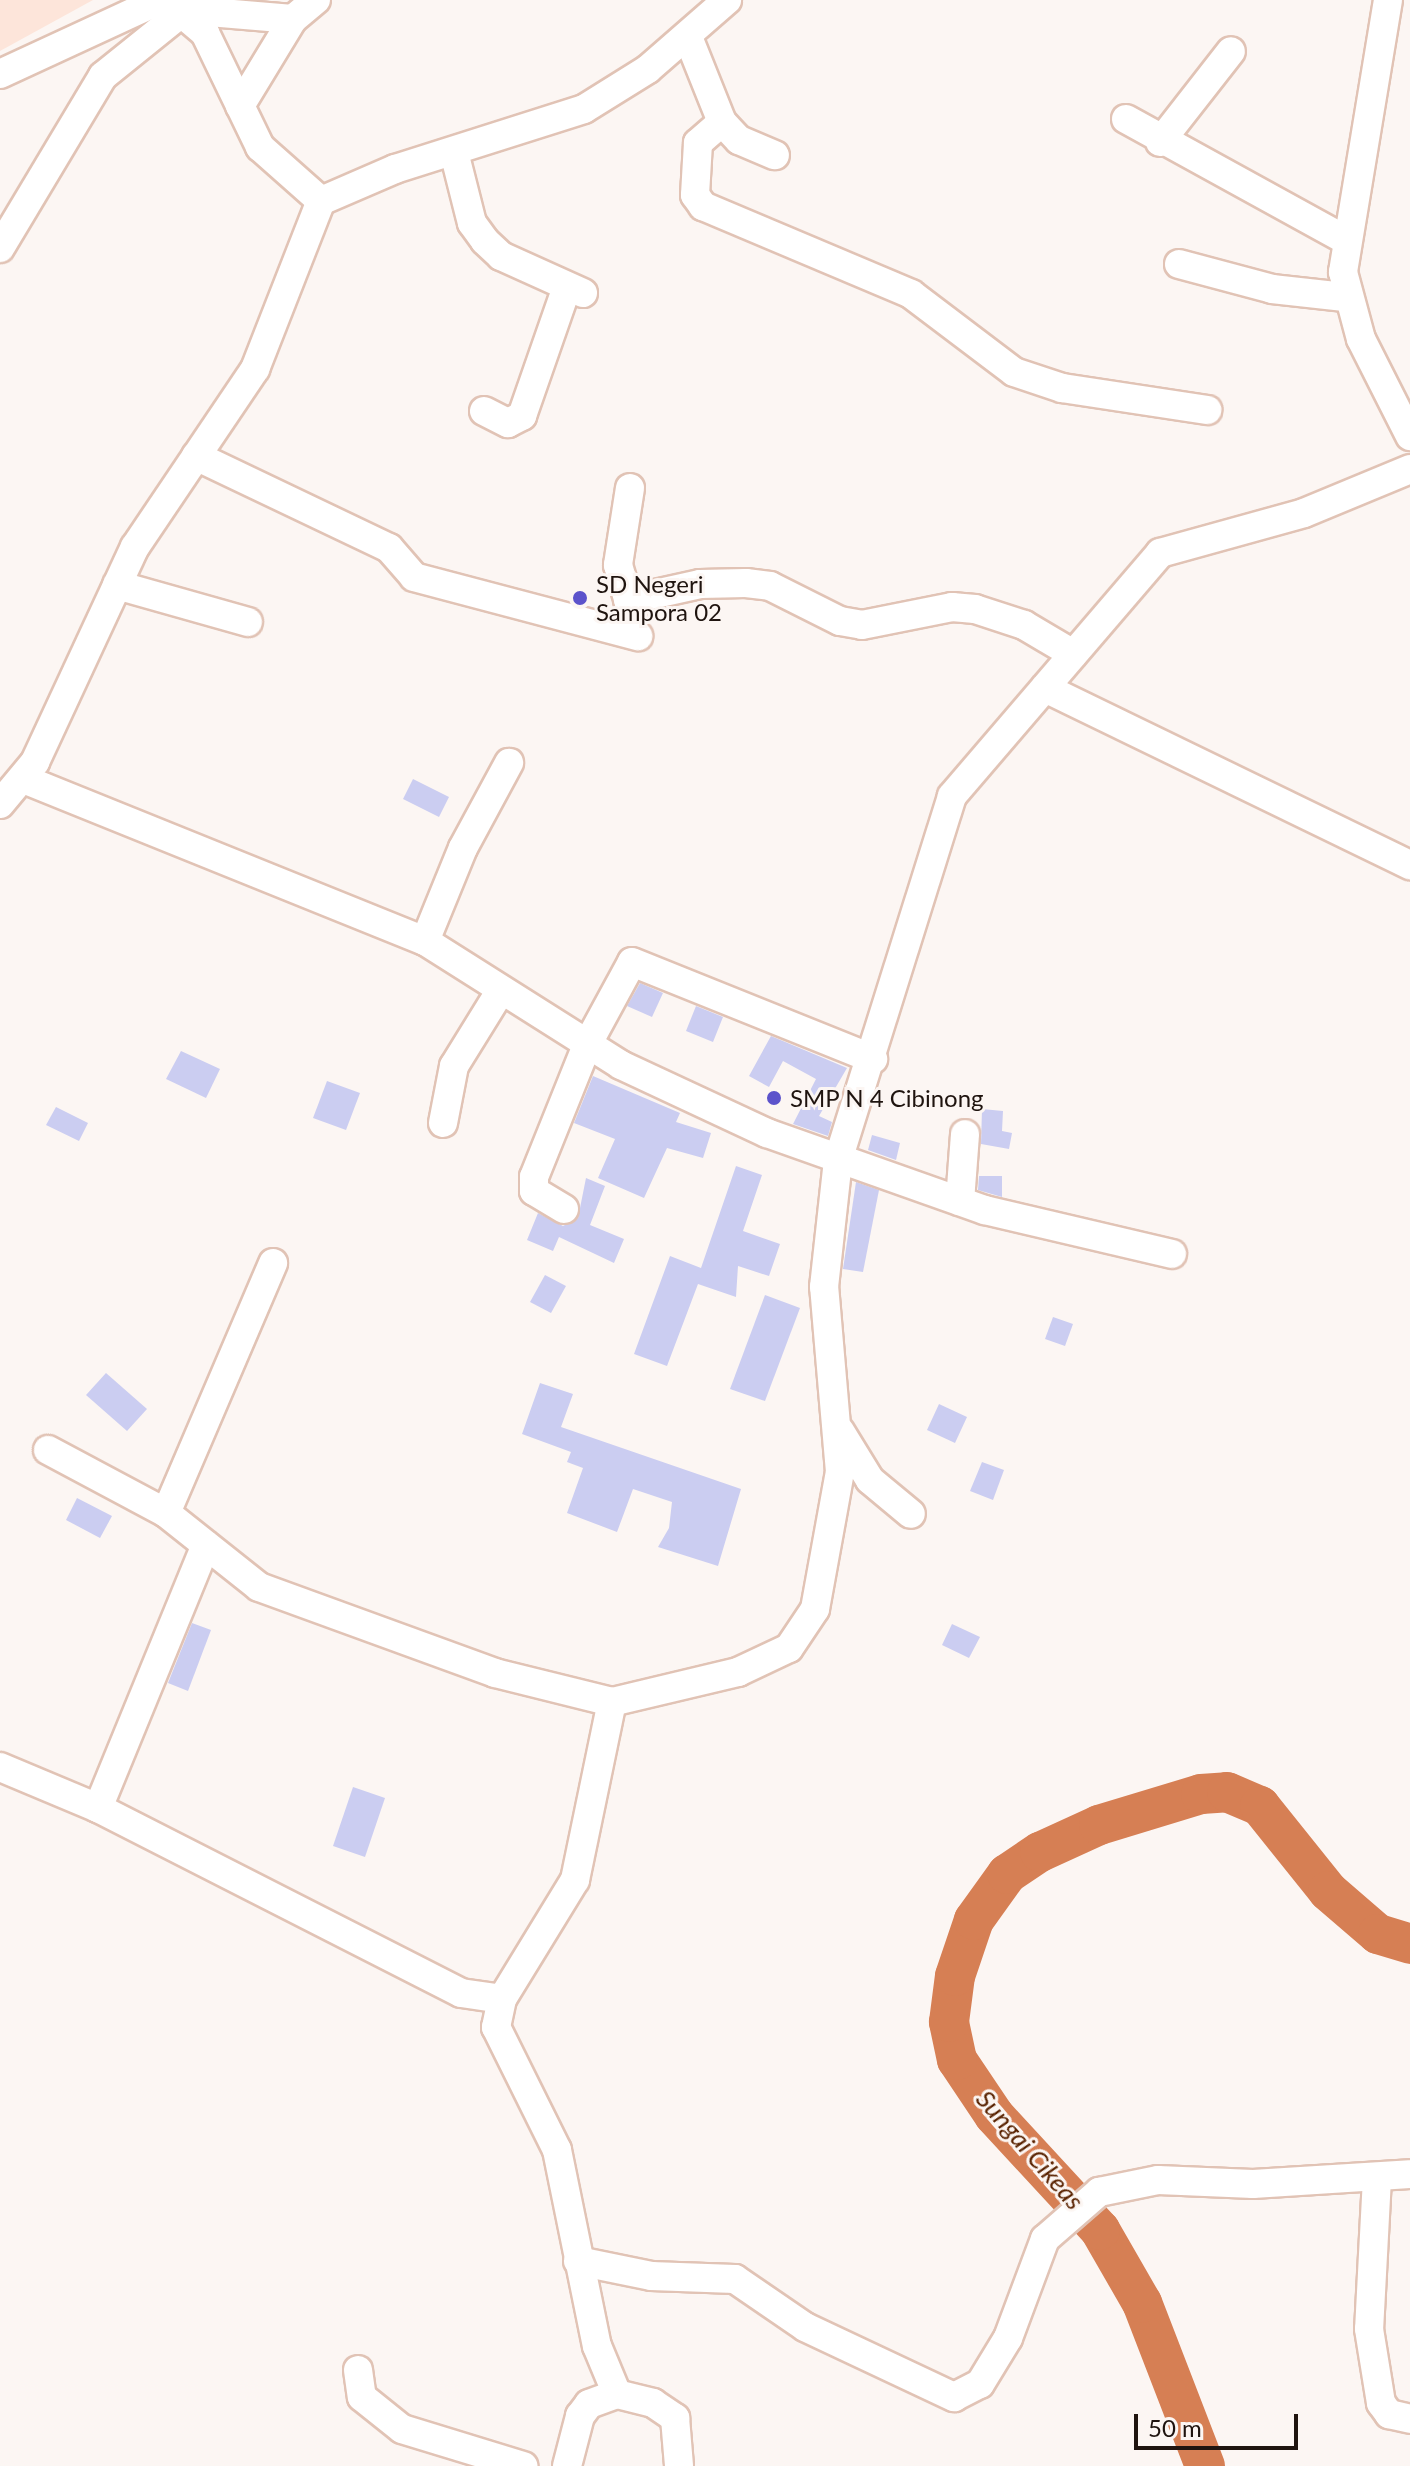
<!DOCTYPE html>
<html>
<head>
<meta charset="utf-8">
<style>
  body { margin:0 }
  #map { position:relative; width:1410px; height:2466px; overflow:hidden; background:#fcf6f3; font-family:Lato,sans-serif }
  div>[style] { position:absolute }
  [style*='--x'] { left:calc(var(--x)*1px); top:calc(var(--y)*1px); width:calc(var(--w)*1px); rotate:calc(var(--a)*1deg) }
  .built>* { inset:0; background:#fde5da }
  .river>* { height:40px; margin:-20px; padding:0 20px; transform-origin:20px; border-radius:20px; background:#d67f54 }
  .building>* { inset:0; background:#cbcdf1 }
  .roads { filter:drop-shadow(2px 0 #e1c3b5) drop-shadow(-2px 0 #e1c3b5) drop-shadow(0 2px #e1c3b5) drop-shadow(0 -2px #e1c3b5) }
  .minor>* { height:28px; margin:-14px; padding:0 14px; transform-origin:14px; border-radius:14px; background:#fff }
  .dots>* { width:22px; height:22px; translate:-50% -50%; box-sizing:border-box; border:4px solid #fcf6f3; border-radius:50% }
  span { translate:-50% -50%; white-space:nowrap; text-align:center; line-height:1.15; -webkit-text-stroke:6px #fcf6f3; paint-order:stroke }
  .poi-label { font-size:24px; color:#1f140f }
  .left { translate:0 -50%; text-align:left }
  .water-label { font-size:26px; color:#592200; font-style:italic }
  .scale { position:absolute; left:1134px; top:2414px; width:164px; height:36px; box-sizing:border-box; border:4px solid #1f140f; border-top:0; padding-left:10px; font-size:24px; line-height:28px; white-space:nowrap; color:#1f140f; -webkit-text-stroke:6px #fcf6f3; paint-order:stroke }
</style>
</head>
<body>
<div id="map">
  <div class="built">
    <i style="clip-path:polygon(0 0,93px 0,0 51px)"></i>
  </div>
  <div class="river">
    <i style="--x:1205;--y:2466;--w:175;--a:-111.1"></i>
    <i style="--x:1142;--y:2303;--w:84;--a:-119.9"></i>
    <i style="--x:1100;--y:2230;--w:156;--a:-132.7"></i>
    <i style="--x:994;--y:2115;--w:66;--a:-123.9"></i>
    <i style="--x:957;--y:2060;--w:39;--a:-102"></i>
    <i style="--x:949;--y:2022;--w:46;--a:-82.6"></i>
    <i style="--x:955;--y:1976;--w:59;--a:-71.3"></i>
    <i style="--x:974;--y:1920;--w:57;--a:-54.3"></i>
    <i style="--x:1007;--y:1874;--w:40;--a:-34"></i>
    <i style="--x:1040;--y:1852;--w:65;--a:-24.6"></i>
    <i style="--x:1099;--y:1825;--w:107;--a:-16.9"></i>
    <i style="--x:1201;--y:1794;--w:26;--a:-4"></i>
    <i style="--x:1227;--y:1792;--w:36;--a:23"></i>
    <i style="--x:1260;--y:1806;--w:109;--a:51.3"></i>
    <i style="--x:1328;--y:1891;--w:66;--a:40.7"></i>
    <i style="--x:1378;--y:1934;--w:34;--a:17"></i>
  </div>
  <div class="building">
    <i style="clip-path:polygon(413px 779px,449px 797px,439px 817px,403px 799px)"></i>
    <i style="clip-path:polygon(640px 983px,663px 993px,652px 1017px,627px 1006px)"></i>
    <i style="clip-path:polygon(696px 1006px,723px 1017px,713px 1042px,686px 1031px)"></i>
    <i style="clip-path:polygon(771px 1036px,847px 1068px,819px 1116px,832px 1122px,828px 1136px,793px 1124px,816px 1079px,783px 1061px,769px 1087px,749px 1076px)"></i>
    <i style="clip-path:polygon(181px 1051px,220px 1069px,206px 1098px,166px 1079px)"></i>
    <i style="clip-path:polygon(593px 1076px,680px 1113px,676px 1122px,711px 1133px,703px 1158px,667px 1148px,644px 1198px,598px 1178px,615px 1139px,574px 1123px)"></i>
    <i style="clip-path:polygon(327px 1081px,360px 1093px,346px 1130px,313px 1118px)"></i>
    <i style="clip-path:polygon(56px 1107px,88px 1123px,79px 1141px,46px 1125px)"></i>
    <i style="clip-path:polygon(982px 1109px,1003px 1111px,1002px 1131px,1012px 1133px,1009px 1149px,981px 1144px)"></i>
    <i style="clip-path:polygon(872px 1135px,900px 1143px,896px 1160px,868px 1150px)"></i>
    <i style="clip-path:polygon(736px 1166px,762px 1175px,743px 1231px,780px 1244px,769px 1276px,738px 1266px,736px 1297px,698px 1284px,667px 1366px,634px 1354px,670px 1256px,701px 1268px)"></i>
    <i style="clip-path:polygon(979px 1176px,1002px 1176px,1002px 1197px,978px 1190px)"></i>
    <i style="clip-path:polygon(586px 1178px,605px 1186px,590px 1225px,624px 1239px,614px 1263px,559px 1237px,553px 1251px,527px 1240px,538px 1213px,563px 1226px,578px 1218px)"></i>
    <i style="clip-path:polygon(856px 1182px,879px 1190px,863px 1272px,843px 1269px)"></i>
    <i style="clip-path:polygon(545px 1275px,566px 1286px,551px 1313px,530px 1302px)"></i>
    <i style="clip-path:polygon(765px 1295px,800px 1308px,765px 1401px,730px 1389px)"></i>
    <i style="clip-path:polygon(1053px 1317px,1073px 1324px,1065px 1346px,1045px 1339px)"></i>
    <i style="clip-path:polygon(106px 1373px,147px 1409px,127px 1431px,86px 1395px)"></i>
    <i style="clip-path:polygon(540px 1383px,573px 1394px,561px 1427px,741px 1489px,718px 1566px,658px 1547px,669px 1528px,672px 1502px,633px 1489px,617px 1532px,567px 1513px,583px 1468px,567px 1462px,571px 1452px,522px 1434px)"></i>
    <i style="clip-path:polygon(939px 1404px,967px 1417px,955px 1443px,927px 1430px)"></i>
    <i style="clip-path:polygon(982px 1462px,1004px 1470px,993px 1500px,970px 1491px)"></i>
    <i style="clip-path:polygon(77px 1498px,112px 1516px,100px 1538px,66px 1520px)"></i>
    <i style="clip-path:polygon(192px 1623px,211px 1630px,188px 1691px,168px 1683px)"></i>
    <i style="clip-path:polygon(952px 1624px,980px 1637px,969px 1658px,942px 1645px)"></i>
    <i style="clip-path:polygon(353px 1787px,385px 1798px,365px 1857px,333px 1846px)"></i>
  </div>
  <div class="roads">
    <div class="minor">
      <i style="--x:1388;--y:0;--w:276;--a:99.4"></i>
      <i style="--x:1343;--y:272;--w:69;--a:75"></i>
      <i style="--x:1361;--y:339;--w:109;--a:63.2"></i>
      <i style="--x:688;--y:37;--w:92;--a:68.2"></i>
      <i style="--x:722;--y:122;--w:25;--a:47"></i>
      <i style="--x:739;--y:140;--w:39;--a:23"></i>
      <i style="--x:0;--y:74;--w:174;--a:-24.8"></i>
      <i style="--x:158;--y:1;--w:13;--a:13"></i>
      <i style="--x:171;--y:4;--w:45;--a:40.5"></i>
      <i style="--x:205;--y:33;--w:127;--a:64.2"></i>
      <i style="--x:260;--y:147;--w:81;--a:41.5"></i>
      <i style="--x:240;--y:106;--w:102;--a:-58.7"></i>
      <i style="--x:1126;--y:119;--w:251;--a:28.8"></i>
      <i style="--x:722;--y:122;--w:32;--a:139"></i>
      <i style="--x:698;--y:143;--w:52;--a:93.3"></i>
      <i style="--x:695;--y:195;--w:14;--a:54"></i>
      <i style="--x:703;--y:206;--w:226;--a:22.9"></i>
      <i style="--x:911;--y:294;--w:129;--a:37.1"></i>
      <i style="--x:1014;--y:372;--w:51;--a:18.4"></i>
      <i style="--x:1062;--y:388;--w:147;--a:8.6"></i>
      <i style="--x:1160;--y:142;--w:115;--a:-52"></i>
      <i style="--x:454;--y:152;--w:73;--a:75.8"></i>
      <i style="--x:472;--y:223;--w:22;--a:54"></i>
      <i style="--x:485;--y:241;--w:22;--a:43"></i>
      <i style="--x:501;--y:256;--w:90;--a:24.3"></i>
      <i style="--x:0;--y:248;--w:200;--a:-59.1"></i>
      <i style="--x:103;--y:76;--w:105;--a:-38.8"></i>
      <i style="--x:185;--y:10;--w:108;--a:4.8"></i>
      <i style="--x:293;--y:19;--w:30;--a:-40"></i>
      <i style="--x:1179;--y:264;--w:96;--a:15"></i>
      <i style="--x:1272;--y:289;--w:73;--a:6.3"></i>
      <i style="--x:484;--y:411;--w:27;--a:27"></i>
      <i style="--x:508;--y:423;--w:16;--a:-27"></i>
      <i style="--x:522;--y:416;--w:137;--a:-70.8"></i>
      <i style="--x:196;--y:456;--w:214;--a:25.5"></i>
      <i style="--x:389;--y:548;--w:38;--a:49"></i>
      <i style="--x:414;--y:577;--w:232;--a:14.8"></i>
      <i style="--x:630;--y:488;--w:78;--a:98.9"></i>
      <i style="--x:618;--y:565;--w:53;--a:73.6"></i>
      <i style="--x:117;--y:585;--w:136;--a:15.8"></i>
      <i style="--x:628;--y:600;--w:74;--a:-12.5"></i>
      <i style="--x:700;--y:584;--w:46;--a:-1.2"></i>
      <i style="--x:746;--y:583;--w:24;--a:7"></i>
      <i style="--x:770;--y:586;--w:78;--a:26.6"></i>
      <i style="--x:840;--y:621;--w:22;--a:10"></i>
      <i style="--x:862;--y:625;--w:92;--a:-11.3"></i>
      <i style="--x:952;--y:607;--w:23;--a:5"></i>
      <i style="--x:975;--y:609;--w:52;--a:18.1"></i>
      <i style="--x:1024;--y:625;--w:57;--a:30.6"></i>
      <i style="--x:1045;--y:688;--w:406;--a:25.9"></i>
      <i style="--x:26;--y:780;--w:430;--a:22"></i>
      <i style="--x:425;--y:941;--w:232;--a:32.3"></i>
      <i style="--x:621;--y:1065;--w:161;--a:25"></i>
      <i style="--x:767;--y:1133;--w:231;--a:19.5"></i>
      <i style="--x:985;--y:1210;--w:192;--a:13.2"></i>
      <i style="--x:0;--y:804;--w:55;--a:-50.2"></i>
      <i style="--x:35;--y:762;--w:237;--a:-65.1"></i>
      <i style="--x:135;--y:547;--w:215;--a:-56"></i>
      <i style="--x:255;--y:369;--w:180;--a:-68.6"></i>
      <i style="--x:321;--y:201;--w:81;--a:-23.4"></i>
      <i style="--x:395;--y:169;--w:198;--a:-17.6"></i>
      <i style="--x:584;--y:109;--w:75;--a:-32"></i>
      <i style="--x:648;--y:69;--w:105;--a:-41.1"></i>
      <i style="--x:425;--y:941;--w:100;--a:-67.8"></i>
      <i style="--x:463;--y:848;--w:97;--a:-61.6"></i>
      <i style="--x:443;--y:1123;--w:58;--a:-79.1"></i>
      <i style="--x:454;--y:1066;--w:89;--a:-58.3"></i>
      <i style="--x:960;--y:1201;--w:67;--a:-85.7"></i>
      <i style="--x:564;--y:1209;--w:35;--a:-149"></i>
      <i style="--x:534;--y:1191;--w:14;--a:-90"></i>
      <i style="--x:534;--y:1177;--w:142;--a:-68.1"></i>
      <i style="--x:587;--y:1045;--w:94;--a:-61.5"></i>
      <i style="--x:632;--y:962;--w:260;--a:21.9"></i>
      <i style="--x:840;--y:1431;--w:57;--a:58.5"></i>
      <i style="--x:870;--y:1480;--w:53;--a:39.7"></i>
      <i style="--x:48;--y:1450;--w:134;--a:28.1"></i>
      <i style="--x:166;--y:1513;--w:119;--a:38.5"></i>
      <i style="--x:259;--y:1587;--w:251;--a:20"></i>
      <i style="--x:495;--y:1673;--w:121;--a:13.9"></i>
      <i style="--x:612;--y:1702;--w:130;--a:-13.4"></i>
      <i style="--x:738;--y:1672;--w:56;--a:-25.2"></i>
      <i style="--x:789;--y:1648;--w:47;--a:-56.3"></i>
      <i style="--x:815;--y:1609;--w:139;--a:-79.7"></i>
      <i style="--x:840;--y:1472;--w:186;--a:-94.9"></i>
      <i style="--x:824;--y:1287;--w:128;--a:-83.7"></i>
      <i style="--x:838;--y:1160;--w:381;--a:-72.6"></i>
      <i style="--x:952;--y:796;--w:320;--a:-49.4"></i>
      <i style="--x:1160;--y:553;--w:149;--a:-15.5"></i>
      <i style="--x:1304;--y:513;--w:115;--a:-22.5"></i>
      <i style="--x:166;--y:1513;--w:272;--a:-66.8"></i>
      <i style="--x:0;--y:1767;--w:106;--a:22.7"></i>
      <i style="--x:98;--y:1808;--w:407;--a:27"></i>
      <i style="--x:461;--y:1993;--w:41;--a:8.3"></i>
      <i style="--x:502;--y:1999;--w:29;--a:102"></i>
      <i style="--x:496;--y:2027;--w:137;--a:63.6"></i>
      <i style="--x:557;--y:2150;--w:200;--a:78.5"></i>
      <i style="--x:597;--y:2346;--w:52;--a:67.4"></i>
      <i style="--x:617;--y:2394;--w:37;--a:14"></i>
      <i style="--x:653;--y:2403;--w:27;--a:34"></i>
      <i style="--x:675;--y:2418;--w:48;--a:85.2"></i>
      <i style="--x:98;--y:1808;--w:284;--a:-67.7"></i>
      <i style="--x:502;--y:1999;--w:140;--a:-58.5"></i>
      <i style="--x:575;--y:1880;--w:182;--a:-78.3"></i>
      <i style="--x:1377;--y:2178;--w:151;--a:93"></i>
      <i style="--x:1369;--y:2329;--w:75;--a:80.8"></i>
      <i style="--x:1381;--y:2403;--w:14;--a:54"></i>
      <i style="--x:1389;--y:2414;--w:22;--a:13"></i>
      <i style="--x:578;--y:2261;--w:75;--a:11.6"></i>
      <i style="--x:651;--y:2276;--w:84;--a:2"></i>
      <i style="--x:735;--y:2279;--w:85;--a:34.4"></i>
      <i style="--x:805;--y:2327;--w:165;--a:25.2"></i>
      <i style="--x:954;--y:2397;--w:29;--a:-27"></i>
      <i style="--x:980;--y:2384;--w:54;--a:-58.7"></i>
      <i style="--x:1008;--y:2338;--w:106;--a:-69.5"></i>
      <i style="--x:1045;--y:2239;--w:72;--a:-41"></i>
      <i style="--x:1099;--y:2192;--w:60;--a:-11.5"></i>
      <i style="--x:1158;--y:2180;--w:95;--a:2.4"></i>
      <i style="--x:1253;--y:2184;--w:157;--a:-3.6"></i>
      <i style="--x:358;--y:2370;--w:27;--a:82"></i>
      <i style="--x:362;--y:2397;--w:51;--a:38.7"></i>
      <i style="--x:402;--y:2429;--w:127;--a:17"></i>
      <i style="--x:567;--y:2466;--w:52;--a:-75.4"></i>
      <i style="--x:580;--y:2416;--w:15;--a:-53"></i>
      <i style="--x:589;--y:2404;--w:30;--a:-20"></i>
    </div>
  </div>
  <div class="dots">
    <i style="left:580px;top:598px;background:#5c53cb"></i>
    <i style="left:774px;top:1098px;background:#5c53cb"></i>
  </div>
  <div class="poi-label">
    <span class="left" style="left:596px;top:598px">SD Negeri<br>Sampora 02</span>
    <span class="left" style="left:790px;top:1098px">SMP N 4 Cibinong</span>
  </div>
  <div class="water-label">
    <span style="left:1030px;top:2150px;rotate:49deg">Sungai Cikeas</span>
  </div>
  <div class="scale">50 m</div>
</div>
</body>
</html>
